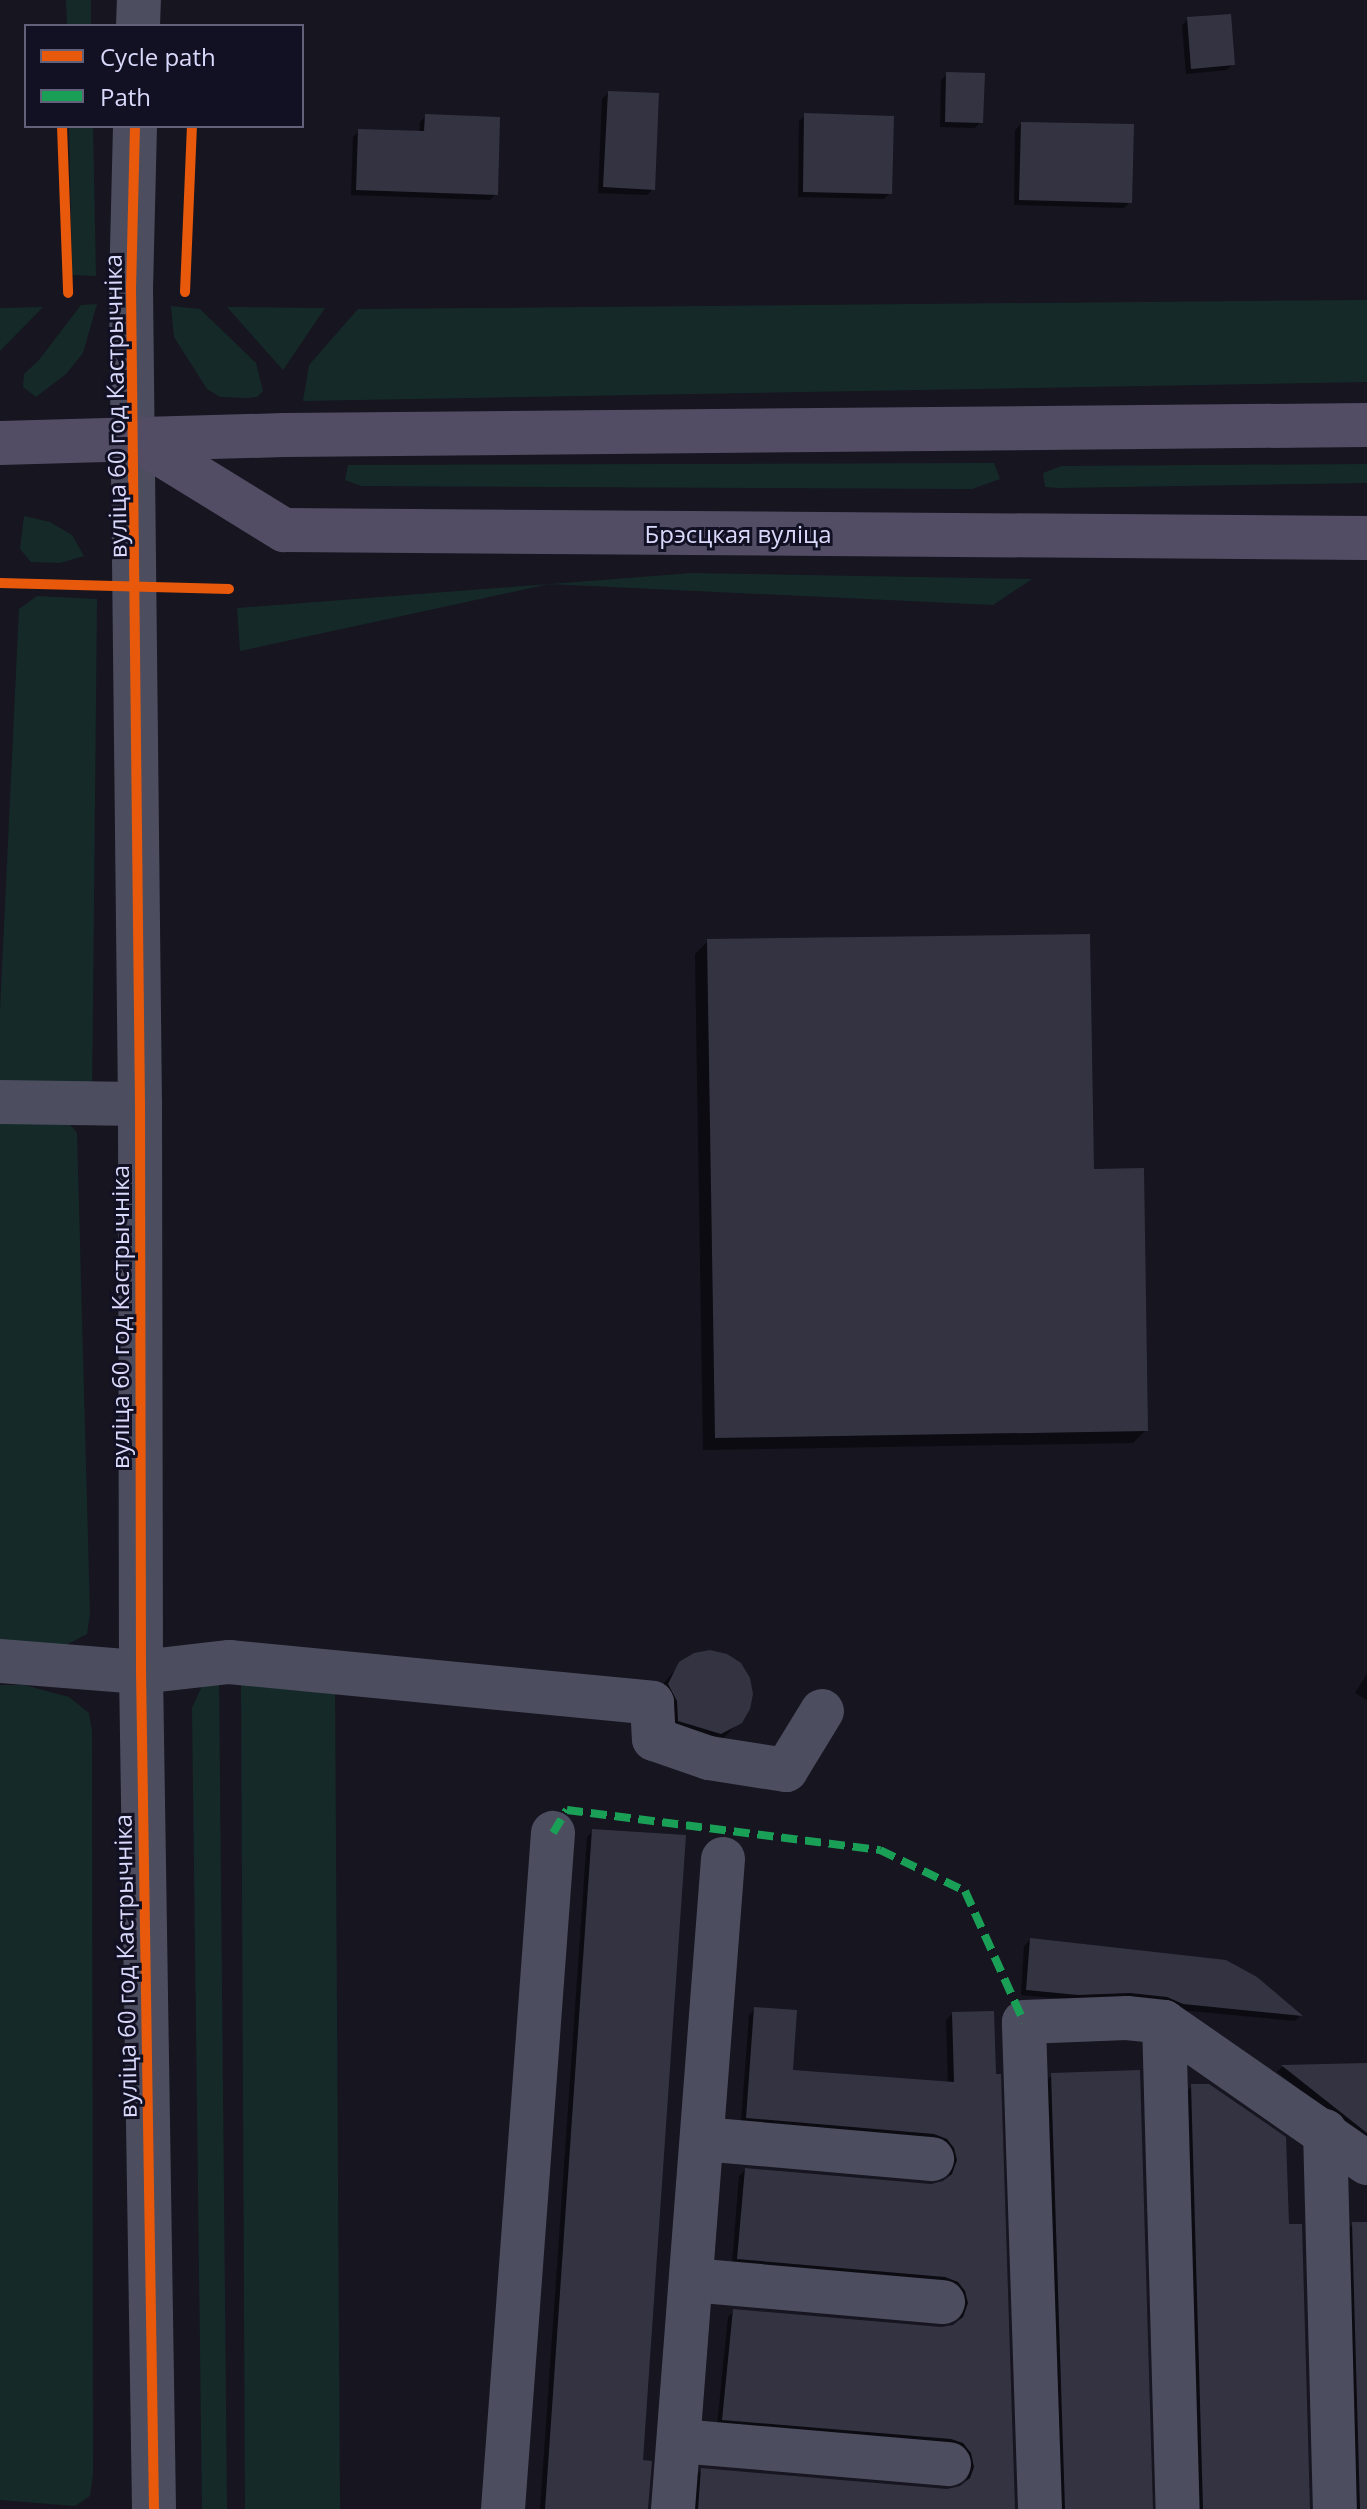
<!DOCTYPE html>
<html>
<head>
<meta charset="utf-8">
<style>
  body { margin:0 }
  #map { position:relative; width:1367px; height:2509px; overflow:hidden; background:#161520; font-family:"Open Sans",sans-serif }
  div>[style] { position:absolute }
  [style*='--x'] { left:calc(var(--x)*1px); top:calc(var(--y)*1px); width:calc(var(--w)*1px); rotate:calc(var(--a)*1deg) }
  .green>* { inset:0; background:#152a28 }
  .shadow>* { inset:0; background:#0007 }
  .building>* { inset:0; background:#343342 }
  .minor>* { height:44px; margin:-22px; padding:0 22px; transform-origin:22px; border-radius:22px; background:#4c4d5f }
  .major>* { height:44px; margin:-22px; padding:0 22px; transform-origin:22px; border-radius:22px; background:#524d64 }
  .quiet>* { height:8px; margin-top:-4px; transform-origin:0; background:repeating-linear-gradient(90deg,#1a9f57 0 16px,transparent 0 24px) }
  .cycleway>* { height:10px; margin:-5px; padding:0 5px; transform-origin:5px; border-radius:5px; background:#e8590c }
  span { translate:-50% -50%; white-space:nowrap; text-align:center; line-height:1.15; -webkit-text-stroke:6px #121124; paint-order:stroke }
  .street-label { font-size:24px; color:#d8d9fb }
  .legend { position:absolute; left:24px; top:24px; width:280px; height:104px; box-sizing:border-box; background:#121124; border:2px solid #61617a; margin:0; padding:10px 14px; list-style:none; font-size:24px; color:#d8d9fb }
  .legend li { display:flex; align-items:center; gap:16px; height:40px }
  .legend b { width:40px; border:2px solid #61617a }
</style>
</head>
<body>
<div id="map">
  <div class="green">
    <i style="clip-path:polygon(66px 0,91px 0,91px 26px,67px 26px)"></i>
    <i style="clip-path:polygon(69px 126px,93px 126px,96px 276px,72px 275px)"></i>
    <i style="clip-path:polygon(1367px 300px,1367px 382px,303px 401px,309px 365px,358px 309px)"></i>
    <i style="clip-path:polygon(97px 304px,83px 353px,66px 374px,36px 397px,23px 387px,24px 374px,39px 360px,81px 305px)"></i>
    <i style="clip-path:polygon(171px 306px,200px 309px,256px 363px,263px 391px,257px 397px,248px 398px,220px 397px,207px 389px,174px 337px)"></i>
    <i style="clip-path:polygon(43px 307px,0 351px,0 308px)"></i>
    <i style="clip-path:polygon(227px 307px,325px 308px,283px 370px)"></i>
    <i style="clip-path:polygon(994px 463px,1000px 479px,972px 489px,361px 486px,345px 480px,348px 465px)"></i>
    <i style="clip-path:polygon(1367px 464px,1367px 483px,1059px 488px,1045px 487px,1043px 473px,1061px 466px)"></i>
    <i style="clip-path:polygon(24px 516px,50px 522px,72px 535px,84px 556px,60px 563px,31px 562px,20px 549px)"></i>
    <i style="clip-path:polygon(692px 573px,1032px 579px,993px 605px,549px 584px,240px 651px,237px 608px)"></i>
    <i style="clip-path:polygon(37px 596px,97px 599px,92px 1101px,0 1100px,0 1011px,19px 609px)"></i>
    <i style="clip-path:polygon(0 1118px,68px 1122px,77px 1133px,90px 1614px,87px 1634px,66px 1645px,0 1649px)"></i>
    <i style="clip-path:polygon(219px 1676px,227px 2509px,202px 2509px,192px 1708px,202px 1686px)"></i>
    <i style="clip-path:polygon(241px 1681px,335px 1685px,340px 2509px,245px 2509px)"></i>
    <i style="clip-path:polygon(0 1685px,24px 1685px,69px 1697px,89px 1713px,92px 1731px,93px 2474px,90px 2496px,75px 2506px,0 2500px)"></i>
  </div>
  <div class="shadow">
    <i style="clip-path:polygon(1188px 19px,1233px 64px,1227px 70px,1186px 74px,1182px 25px)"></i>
    <i style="clip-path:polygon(947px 74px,981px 122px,975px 128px,940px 127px,941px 80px)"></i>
    <i style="clip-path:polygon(608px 93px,653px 189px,647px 195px,598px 193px,602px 99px)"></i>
    <i style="clip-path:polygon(805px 115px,890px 193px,884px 199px,798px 197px,799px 121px)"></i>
    <i style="clip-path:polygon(426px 116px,496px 194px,490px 200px,351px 195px,353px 137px,359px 131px,419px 133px,420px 122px)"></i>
    <i style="clip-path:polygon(1021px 124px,1130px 202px,1124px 208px,1014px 205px,1015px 130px)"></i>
    <i style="clip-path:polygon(708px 941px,1092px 1171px,1146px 1430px,1133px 1443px,703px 1450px,695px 954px)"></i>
    <i style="clip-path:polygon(681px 1664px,740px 1721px,721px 1741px,695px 1751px,651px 1697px)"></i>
    <i style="clip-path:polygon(1367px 1674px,1367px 1700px,1355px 1693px)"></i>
    <i style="clip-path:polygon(593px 1831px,641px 2462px,646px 2509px,540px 2509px,587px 1837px)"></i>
    <i style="clip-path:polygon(1030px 1940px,1300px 2016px,1295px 2021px,1021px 1995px,1024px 1946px)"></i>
    <i style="clip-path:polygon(755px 2009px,791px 2072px,948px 2084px,946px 2020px,952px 2014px,1013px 2509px,694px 2509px,696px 2476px,702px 2470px,947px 2491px,965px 2485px,969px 2473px,967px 2460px,717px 2425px,728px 2317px,734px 2311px,941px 2329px,958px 2323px,963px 2311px,960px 2297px,732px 2264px,739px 2176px,745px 2170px,931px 2186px,947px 2180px,952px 2168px,949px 2154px,741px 2123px,749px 2015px)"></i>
    <i style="clip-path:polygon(1359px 2065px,1367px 2071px,1367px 2142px,1277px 2072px,1282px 2067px)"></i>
    <i style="clip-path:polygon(1052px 2075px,1151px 2509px,1060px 2509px,1046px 2081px)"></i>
    <i style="clip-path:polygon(1192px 2086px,1287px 2226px,1308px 2509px,1198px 2509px,1186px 2092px)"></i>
    <i style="clip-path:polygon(1353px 2224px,1367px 2224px,1367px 2509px,1355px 2509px,1347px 2230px)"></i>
  </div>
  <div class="building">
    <i style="clip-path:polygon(1231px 14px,1235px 65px,1191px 69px,1187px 17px)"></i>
    <i style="clip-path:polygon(946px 72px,985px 73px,983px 123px,945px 122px)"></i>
    <i style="clip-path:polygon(608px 91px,659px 93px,655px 190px,603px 187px)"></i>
    <i style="clip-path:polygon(804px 113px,894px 116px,892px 194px,803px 192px)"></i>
    <i style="clip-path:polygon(425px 114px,500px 117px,498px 195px,356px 190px,358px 129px,424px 131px)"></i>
    <i style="clip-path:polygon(1021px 122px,1134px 124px,1132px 203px,1019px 200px)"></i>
    <i style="clip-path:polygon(1090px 934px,1094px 1169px,1144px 1168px,1148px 1431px,715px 1438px,707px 939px)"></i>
    <i style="clip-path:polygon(710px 1650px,727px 1654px,741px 1663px,750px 1678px,753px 1694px,750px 1709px,742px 1723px,721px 1734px,678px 1721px,677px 1701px,668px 1684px,679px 1662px,694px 1653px)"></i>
    <i style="clip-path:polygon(592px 1829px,686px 1835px,643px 2460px,652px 2461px,648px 2509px,545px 2509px)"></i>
    <i style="clip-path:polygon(1030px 1938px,1226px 1960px,1257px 1977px,1303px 2016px,1183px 2004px,1167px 1997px,1130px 1993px,1078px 1995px,1026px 1990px)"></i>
    <i style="clip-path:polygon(754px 2007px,797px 2010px,793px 2070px,954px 2082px,952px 2012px,994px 2011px,996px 2074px,1001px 2074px,1015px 2509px,698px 2509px,701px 2468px,947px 2489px,960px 2486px,970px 2478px,974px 2467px,971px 2453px,963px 2443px,951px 2439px,722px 2420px,733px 2309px,941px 2327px,953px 2325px,963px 2317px,968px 2303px,965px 2291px,958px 2282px,945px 2277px,737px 2259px,745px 2168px,931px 2184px,943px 2181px,952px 2174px,957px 2160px,954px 2148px,947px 2139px,934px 2134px,746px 2118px)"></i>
    <i style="clip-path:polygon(1367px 2063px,1367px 2133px,1281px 2065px)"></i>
    <i style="clip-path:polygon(1140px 2070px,1153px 2509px,1065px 2509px,1051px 2073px)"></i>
    <i style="clip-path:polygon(1191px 2084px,1209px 2084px,1286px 2137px,1289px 2224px,1302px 2224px,1310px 2509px,1203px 2509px)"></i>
    <i style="clip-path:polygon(1352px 2222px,1367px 2222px,1367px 2509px,1360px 2509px)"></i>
  </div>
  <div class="minor">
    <i style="--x:138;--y:26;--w:26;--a:-88"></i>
    <i style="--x:135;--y:126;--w:161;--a:91.4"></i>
    <i style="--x:131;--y:287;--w:817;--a:89.37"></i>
    <i style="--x:140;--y:1104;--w:568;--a:89.9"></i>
    <i style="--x:141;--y:1672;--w:837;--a:89.11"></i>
    <i style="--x:0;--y:1102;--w:140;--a:0.8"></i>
    <i style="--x:0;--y:1661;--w:141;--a:4.5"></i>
    <i style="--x:141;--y:1672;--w:89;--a:-6.5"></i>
    <i style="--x:229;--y:1662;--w:425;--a:5.5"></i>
    <i style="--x:652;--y:1703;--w:36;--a:87"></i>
    <i style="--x:654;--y:1739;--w:58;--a:19.1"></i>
    <i style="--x:709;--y:1758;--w:78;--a:8.9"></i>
    <i style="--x:786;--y:1770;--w:69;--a:-58.6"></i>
    <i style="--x:1164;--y:2022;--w:487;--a:88.4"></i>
    <i style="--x:1325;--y:2131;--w:378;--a:88.5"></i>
    <i style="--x:702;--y:2139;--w:231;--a:5"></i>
    <i style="--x:691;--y:2280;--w:253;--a:5"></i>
    <i style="--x:679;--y:2441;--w:271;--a:4.9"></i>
    <i style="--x:503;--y:2509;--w:678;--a:-85.77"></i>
    <i style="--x:673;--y:2509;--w:652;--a:-85.6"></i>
    <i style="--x:1040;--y:2509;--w:487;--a:-91.9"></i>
    <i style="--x:1024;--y:2022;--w:103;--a:-2.2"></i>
    <i style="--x:1127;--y:2018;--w:37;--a:6"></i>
    <i style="--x:1164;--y:2022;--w:247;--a:34.8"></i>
  </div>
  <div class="major">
    <i style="--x:136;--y:439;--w:174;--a:31.6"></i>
    <i style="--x:284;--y:530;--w:1083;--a:0.42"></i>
    <i style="--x:0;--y:443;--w:284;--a:-1.6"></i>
    <i style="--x:284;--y:435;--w:1083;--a:-0.53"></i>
  </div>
  <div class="quiet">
    <i style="--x:553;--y:1833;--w:27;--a:-59"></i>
    <i style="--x:567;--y:1810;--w:316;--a:7.3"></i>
    <i style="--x:880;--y:1850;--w:94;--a:25.8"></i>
    <i style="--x:965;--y:1891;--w:144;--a:65.8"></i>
  </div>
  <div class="cycleway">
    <i style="--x:62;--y:126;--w:167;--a:87.9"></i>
    <i style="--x:135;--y:126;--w:161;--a:91.4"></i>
    <i style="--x:131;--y:287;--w:817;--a:89.37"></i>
    <i style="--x:140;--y:1104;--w:568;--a:89.9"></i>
    <i style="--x:141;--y:1672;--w:837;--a:89.11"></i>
    <i style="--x:185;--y:292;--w:166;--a:-87.6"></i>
    <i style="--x:0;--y:583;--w:229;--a:1.5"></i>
  </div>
  <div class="street-label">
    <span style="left:115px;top:406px;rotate:-91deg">вуліца 60 год Кастрычніка</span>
    <span style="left:738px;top:534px">Брэсцкая вуліца</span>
    <span style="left:120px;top:1317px;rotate:-90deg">вуліца 60 год Кастрычніка</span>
    <span style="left:125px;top:1966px;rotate:-91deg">вуліца 60 год Кастрычніка</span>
  </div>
  <ul class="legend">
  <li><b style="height:10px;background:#e8590c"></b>Cycle path</li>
  <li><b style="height:10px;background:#1a9f57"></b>Path</li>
  </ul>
</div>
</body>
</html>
